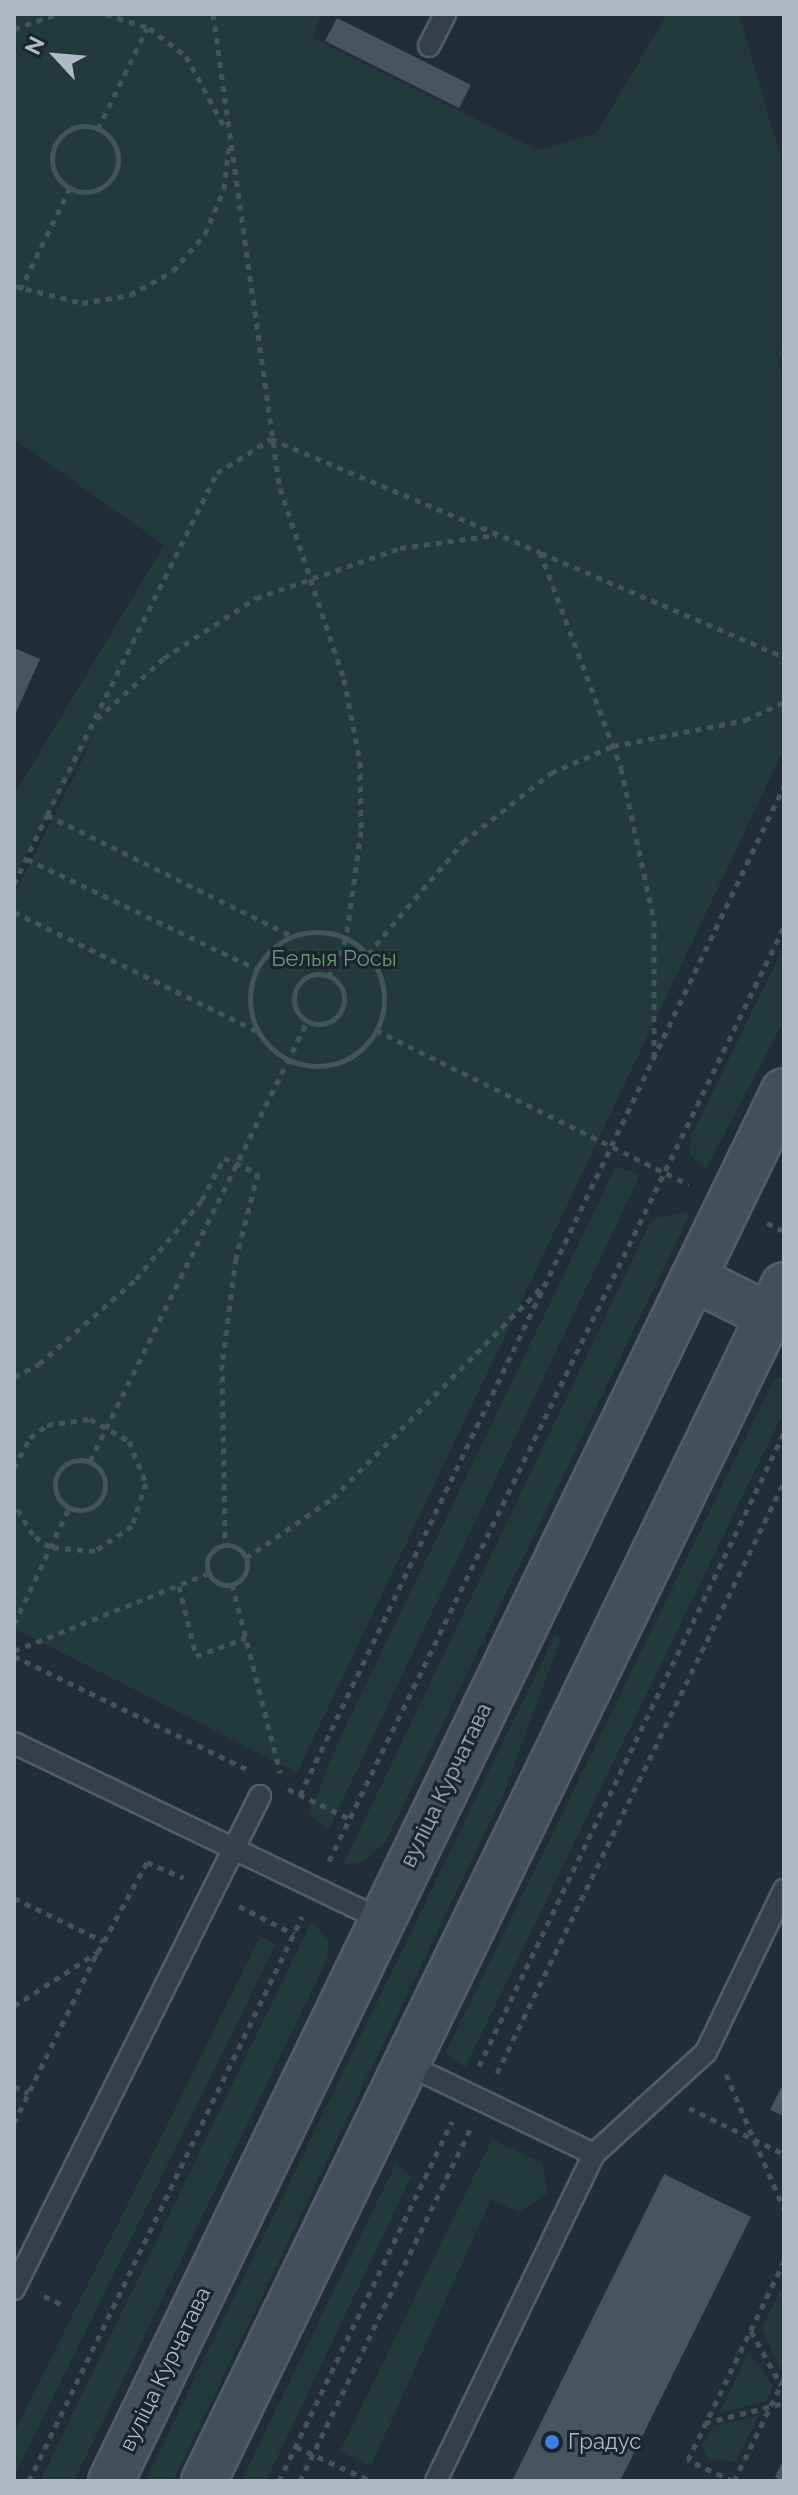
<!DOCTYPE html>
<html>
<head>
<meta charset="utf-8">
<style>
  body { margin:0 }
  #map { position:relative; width:798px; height:2495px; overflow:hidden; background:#212d39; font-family:Raleway,sans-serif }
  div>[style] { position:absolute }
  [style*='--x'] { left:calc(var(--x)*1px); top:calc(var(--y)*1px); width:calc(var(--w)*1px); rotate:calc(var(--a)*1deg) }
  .green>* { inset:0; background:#233a3a }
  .building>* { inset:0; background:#475563 }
  .path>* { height:5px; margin-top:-2.5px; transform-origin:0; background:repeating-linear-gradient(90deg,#415757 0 6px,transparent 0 12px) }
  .path>.ring { margin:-2.5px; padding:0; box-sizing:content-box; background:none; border:5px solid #415757; border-radius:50% }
  .roads { filter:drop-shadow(2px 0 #525d67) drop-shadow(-2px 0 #525d67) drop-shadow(0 2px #525d67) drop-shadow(0 -2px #525d67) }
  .lane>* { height:20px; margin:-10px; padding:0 10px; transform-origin:10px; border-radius:10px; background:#353f4a }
  .secondary>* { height:44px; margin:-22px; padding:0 22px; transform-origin:22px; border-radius:22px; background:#434f5d }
  .dots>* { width:22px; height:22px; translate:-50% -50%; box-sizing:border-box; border:4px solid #1a242e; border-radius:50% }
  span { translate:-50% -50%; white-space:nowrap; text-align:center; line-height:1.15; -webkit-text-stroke:6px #1a242e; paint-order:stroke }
  .park-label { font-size:22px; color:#67976e }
  .street-label { font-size:22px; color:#afbac6 }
  .poi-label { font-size:22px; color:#afbac6 }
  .left { translate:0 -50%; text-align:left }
  .frame { position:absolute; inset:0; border:16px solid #afbac6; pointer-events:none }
  .north { position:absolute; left:16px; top:16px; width:80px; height:80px; -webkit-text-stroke:6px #1a242e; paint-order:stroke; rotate:296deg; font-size:22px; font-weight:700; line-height:32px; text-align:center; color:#afbac6 }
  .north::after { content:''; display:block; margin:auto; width:28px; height:36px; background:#afbac6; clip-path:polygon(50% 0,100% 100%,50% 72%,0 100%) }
</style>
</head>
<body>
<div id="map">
  <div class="green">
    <i style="clip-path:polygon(14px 14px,321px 14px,313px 38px,539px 150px,597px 133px,667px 14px,739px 14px,784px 169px,784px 366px,775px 347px,784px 385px,784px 749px,297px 1773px,14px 1628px,14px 895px,102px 721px,14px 876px,14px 795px,164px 545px,14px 439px)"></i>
    <i style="clip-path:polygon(784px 946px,784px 1020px,706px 1169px,690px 1154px,690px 1139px)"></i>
    <i style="clip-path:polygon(616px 1166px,640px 1175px,329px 1829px,309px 1814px,338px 1742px)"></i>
    <i style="clip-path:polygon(684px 1212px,689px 1216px,385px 1843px,362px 1862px,343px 1865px,652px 1219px)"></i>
    <i style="clip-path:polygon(775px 1377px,784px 1378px,784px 1411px,465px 2068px,446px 2052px)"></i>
    <i style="clip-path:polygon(555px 1635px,561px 1638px,504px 1793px,173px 2481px,145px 2481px)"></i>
    <i style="clip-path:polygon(312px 1920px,328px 1941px,327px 1960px,74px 2481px,40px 2481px)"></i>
    <i style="clip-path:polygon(260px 1937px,276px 1944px,14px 2477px,14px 2433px)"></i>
    <i style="clip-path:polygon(492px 2139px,542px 2163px,548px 2193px,519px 2212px,491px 2199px,371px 2466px,340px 2451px)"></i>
    <i style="clip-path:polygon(396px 2163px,411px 2177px,266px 2481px,241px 2481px)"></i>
    <i style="clip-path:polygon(784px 2285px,784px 2364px,781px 2370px,761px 2328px)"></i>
    <i style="clip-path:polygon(749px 2352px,773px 2386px,766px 2401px,719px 2413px)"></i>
    <i style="clip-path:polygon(759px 2415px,736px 2462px,708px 2459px,702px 2445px,712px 2427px)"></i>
  </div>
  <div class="building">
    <i style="clip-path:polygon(337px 18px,471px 85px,459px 108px,325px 41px)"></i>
    <i style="clip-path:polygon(14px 648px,40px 659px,14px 717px)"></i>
    <i style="clip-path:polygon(784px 2082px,784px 2116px,770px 2110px)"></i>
    <i style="clip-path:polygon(664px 2174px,751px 2217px,620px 2481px,512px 2481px)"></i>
    <i style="clip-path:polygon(784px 2459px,784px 2481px,782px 2481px,775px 2477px)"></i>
  </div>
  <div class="path">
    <i style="--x:106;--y:14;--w:45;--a:18"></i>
    <i style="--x:149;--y:28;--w:46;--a:37.1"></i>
    <i style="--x:186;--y:56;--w:82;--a:61.6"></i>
    <i style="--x:213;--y:14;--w:479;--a:82"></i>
    <i style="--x:280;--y:488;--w:201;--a:71.5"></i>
    <i style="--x:344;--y:679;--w:85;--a:79.1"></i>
    <i style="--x:360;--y:762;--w:69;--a:89.2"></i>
    <i style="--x:361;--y:831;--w:109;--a:97.9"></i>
    <i style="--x:346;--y:939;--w:40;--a:115"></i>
    <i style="--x:14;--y:29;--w:46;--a:-19.2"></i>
    <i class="ring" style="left:52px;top:126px;width:61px;height:61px"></i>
    <i style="--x:98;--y:129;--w:112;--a:-64.1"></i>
    <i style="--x:14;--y:286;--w:70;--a:14"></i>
    <i style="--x:82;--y:303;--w:49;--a:-9.5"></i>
    <i style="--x:130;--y:295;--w:49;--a:-29.2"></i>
    <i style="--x:173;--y:271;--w:49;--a:-49.1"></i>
    <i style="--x:205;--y:234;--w:49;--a:-67.1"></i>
    <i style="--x:224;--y:189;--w:43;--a:-83.4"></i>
    <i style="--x:20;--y:290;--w:114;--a:-63.9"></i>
    <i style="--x:541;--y:553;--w:264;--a:23.2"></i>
    <i style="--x:97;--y:719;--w:91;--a:-42.3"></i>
    <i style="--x:164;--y:658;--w:110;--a:-33.1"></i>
    <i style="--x:256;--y:598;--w:152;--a:-19.1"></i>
    <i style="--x:400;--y:548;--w:97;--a:-7.7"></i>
    <i style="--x:47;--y:815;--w:382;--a:-63.6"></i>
    <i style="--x:217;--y:473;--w:64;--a:-32.2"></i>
    <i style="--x:271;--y:439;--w:292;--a:22.8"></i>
    <i style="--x:540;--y:552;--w:231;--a:69.4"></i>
    <i style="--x:621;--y:768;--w:156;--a:77.8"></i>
    <i style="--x:654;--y:920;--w:137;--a:90"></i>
    <i style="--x:27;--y:859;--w:255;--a:25.6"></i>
    <i style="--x:14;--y:884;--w:76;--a:-64.4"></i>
    <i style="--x:47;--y:815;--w:275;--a:26.3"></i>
    <i style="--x:14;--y:912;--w:271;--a:26.1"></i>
    <i class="ring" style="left:250px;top:932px;width:129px;height:129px"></i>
    <i style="--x:368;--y:954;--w:147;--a:-49.7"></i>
    <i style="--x:463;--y:842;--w:112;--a:-38.1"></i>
    <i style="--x:551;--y:773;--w:68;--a:-23.5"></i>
    <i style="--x:613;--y:746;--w:135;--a:-11.1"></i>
    <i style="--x:745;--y:720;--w:43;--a:-24.8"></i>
    <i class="ring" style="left:294px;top:974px;width:45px;height:45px"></i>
    <i style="--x:376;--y:1030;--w:349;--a:26.3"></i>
    <i style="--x:767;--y:1223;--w:19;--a:25"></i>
    <i style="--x:14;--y:1377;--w:28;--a:-27"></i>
    <i style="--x:39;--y:1364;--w:129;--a:-41.2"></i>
    <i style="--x:136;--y:1279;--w:103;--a:-50.1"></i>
    <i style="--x:202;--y:1200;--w:47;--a:-62.4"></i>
    <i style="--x:224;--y:1158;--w:37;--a:24"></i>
    <i style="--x:258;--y:1173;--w:88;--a:104.5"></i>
    <i style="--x:236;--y:1258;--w:107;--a:97.5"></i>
    <i style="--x:222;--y:1364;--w:180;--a:89"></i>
    <i class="ring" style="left:55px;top:1460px;width:45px;height:45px"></i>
    <i style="--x:90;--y:1461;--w:491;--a:-63.7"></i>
    <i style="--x:14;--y:1468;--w:34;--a:-62"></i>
    <i style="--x:30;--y:1438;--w:21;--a:-37"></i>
    <i style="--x:47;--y:1425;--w:43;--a:-7.9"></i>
    <i style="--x:90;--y:1419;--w:45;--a:29.4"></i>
    <i style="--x:129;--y:1441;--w:45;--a:68"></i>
    <i style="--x:146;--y:1483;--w:45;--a:108"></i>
    <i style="--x:132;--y:1526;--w:45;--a:146"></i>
    <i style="--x:95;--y:1551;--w:45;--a:-174.9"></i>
    <i style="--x:50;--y:1547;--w:21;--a:-145"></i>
    <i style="--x:33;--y:1535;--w:37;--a:-121"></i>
    <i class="ring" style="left:207px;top:1545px;width:35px;height:35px"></i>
    <i style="--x:246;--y:1558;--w:106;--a:-34.6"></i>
    <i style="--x:333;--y:1498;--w:297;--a:-45.3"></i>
    <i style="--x:232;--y:1584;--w:195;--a:75.7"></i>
    <i style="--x:179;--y:1586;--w:72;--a:76.3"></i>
    <i style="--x:196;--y:1656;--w:53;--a:-19.8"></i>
    <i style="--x:14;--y:1624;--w:128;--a:-64.6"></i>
    <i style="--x:14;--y:1651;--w:210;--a:-21.8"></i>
    <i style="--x:14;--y:1656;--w:259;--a:25.9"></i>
    <i style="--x:288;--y:1789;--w:69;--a:25.8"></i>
    <i style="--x:300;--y:1795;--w:1119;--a:-64.37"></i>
    <i style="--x:329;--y:1861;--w:1039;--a:-64.03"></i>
    <i style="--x:14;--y:1898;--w:99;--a:25.8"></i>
    <i style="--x:239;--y:1906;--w:62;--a:27"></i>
    <i style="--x:14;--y:2006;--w:100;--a:-32.7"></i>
    <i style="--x:98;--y:1952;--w:102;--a:-61.4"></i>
    <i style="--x:147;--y:1862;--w:40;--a:23.4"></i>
    <i style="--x:479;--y:2066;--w:703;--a:-64.27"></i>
    <i style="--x:497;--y:2073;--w:657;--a:-64.1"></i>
    <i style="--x:726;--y:2074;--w:147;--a:66.8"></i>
    <i style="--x:14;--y:2086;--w:16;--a:27"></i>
    <i style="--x:689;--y:2108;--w:106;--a:25.8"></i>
    <i style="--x:14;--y:2123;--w:189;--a:-64"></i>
    <i style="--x:44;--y:2296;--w:23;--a:25"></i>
    <i style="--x:751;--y:2331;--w:62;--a:60.9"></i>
    <i style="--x:705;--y:2423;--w:81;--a:-14.2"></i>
    <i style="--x:296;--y:2447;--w:82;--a:24.4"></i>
    <i style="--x:29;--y:2481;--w:627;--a:-64.17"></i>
    <i style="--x:279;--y:2481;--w:399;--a:-64.3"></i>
    <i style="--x:300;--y:2481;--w:391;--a:-64.2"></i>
    <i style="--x:733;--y:2481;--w:50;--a:-155"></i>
    <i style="--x:688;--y:2460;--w:221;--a:-64.2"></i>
    <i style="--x:734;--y:2481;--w:114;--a:-63.9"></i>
  </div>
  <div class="roads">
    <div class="lane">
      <i style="--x:429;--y:46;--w:36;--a:-63"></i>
      <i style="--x:14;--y:1743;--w:407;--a:25.7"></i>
      <i style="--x:404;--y:2063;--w:211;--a:25.6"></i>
      <i style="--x:14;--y:2289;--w:551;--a:-63.48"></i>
      <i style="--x:436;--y:2481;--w:363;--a:-64.2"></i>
      <i style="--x:594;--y:2154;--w:151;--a:-42.3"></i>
      <i style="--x:706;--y:2052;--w:180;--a:-64.3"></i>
    </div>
    <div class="secondary">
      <i style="--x:693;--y:1278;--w:85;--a:26.6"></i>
      <i style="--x:111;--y:2481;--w:1544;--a:-64.17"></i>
      <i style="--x:204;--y:2481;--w:1329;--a:-64.13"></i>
    </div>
  </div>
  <div class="dots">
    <i style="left:552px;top:2442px;background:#3f7fe0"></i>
  </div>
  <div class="park-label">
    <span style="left:334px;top:959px">Белыя Росы</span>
  </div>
  <div class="street-label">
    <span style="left:446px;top:1785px;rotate:-64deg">вуліца Курчатава</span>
    <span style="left:165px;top:2369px;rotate:-64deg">вуліца Курчатава</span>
  </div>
  <div class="poi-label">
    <span class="left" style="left:568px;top:2442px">Градус</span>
  </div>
  <div class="frame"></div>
  <div class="north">N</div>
</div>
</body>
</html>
